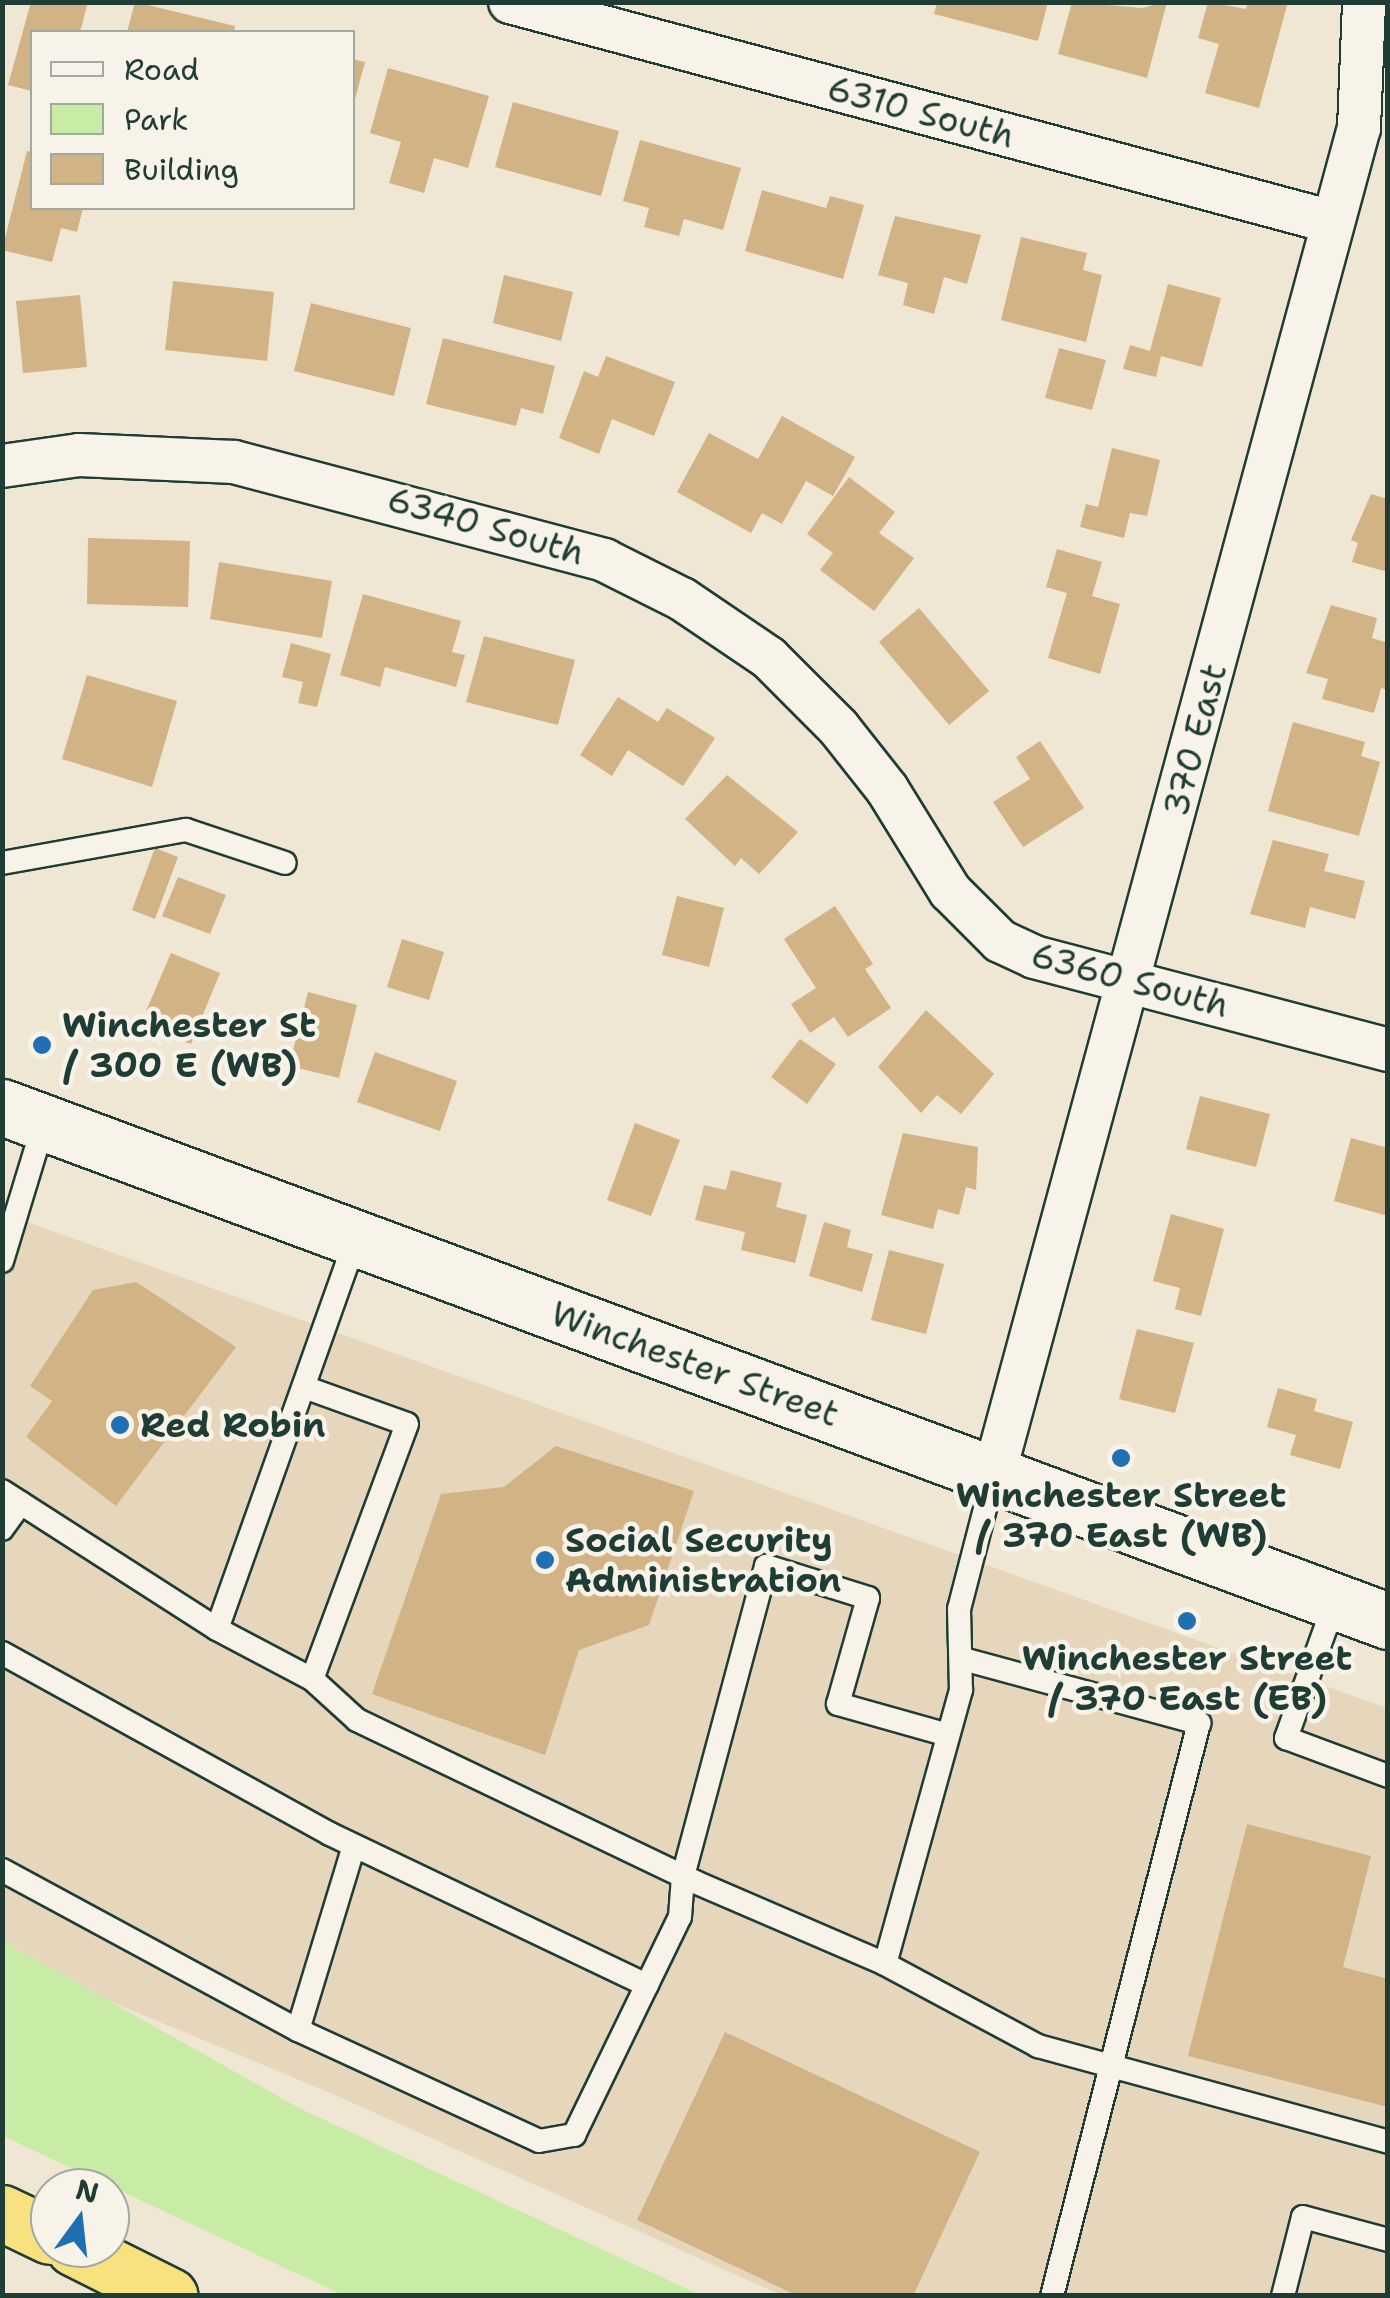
<!DOCTYPE html>
<html>
<head>
<meta charset="utf-8">
<style>
  body { margin:0 }
  #map { position:relative; width:1390px; height:2298px; overflow:hidden; background:#efe6d4; font-family:"Shantell Sans",sans-serif }
  div>[style] { position:absolute }
  [style*='--x'] { left:calc(var(--x)*1px); top:calc(var(--y)*1px); width:calc(var(--w)*1px); rotate:calc(var(--a)*1deg) }
  .built>* { inset:0; background:#e6d7bc }
  .green>* { inset:0; background:#c8eca5 }
  .building>* { inset:0; background:#d1b385 }
  .roads { filter:drop-shadow(2px 0 #1f3d34) drop-shadow(-2px 0 #1f3d34) drop-shadow(0 2px #1f3d34) drop-shadow(0 -2px #1f3d34) }
  .lane>* { height:22px; margin:-11px; padding:0 11px; transform-origin:11px; border-radius:11px; background:#f7f3e8 }
  .street>* { height:42px; margin:-21px; padding:0 21px; transform-origin:21px; border-radius:21px; background:#f7f3e8 }
  .secondary>* { height:55px; margin:-27.5px; padding:0 27.5px; transform-origin:27.5px; border-radius:27.5px; background:#f7f3e8 }
  .highway>* { height:55px; margin:-27.5px; padding:0 27.5px; transform-origin:27.5px; border-radius:27.5px; background:#fae180 }
  .dots>* { width:28px; height:28px; translate:-50% -50%; box-sizing:border-box; border:5px solid #f7f3e8; border-radius:50% }
  span { translate:-50% -50%; white-space:nowrap; text-align:center; line-height:1.15; -webkit-text-stroke:9px #f7f3e8; paint-order:stroke }
  .street-label { font-size:35px; color:#1f3d34 }
  .poi-label { font-size:35px; color:#1f3d34; font-weight:700 }
  .left { translate:0 -50%; text-align:left }
  .frame { position:absolute; inset:0; border:5px solid #1f3d34; pointer-events:none }
  .legend { position:absolute; left:30px; top:30px; width:325px; height:180px; box-sizing:border-box; background:#f7f3e8; border:2px solid #a1aaa0; margin:0; padding:12px 18px; list-style:none; font-size:30px; color:#1f3d34 }
  .legend li { display:flex; align-items:center; gap:20px; height:50px }
  .legend b { width:50px; border:2px solid #a1aaa0 }
  .north { position:absolute; left:30px; top:2168px; width:100px; height:100px; box-sizing:border-box; background:#f7f3e8; border:2px solid #a1aaa0; border-radius:50%; rotate:15deg; font-size:28px; font-weight:700; line-height:40px; text-align:center; color:#1f3d34 }
  .north::after { content:''; display:block; margin:auto; width:35px; height:45px; background:#1f6fb2; clip-path:polygon(50% 0,100% 100%,50% 72%,0 100%) }
</style>
</head>
<body>
<div id="map">
  <div class="built">
    <i style="clip-path:polygon(2px 1213px,1387px 1708px,1387px 2295px,781px 2295px,326px 2091px,3px 1957px)"></i>
  </div>
  <div class="green">
    <i style="clip-path:polygon(3px 1941px,301px 2109px,700px 2295px,343px 2295px,3px 2136px)"></i>
  </div>
  <div class="building">
    <i style="clip-path:polygon(31px 2px,88px 2px,80px 32px,32px 32px,32px 91px,8px 85px)"></i>
    <i style="clip-path:polygon(135px 2px,235px 26px,234px 32px,127px 32px)"></i>
    <i style="clip-path:polygon(937px 2px,1048px 2px,1038px 41px,934px 14px)"></i>
    <i style="clip-path:polygon(1072px 2px,1142px 8px,1167px 2px,1147px 78px,1058px 54px)"></i>
    <i style="clip-path:polygon(1208px 2px,1246px 9px,1248px 2px,1288px 2px,1259px 108px,1205px 93px,1219px 44px,1198px 38px)"></i>
    <i style="clip-path:polygon(352px 59px,365px 62px,354px 103px,352px 103px)"></i>
    <i style="clip-path:polygon(388px 68px,489px 96px,468px 168px,434px 158px,424px 193px,389px 183px,401px 142px,370px 133px)"></i>
    <i style="clip-path:polygon(513px 102px,619px 131px,601px 196px,495px 167px)"></i>
    <i style="clip-path:polygon(640px 140px,741px 168px,723px 230px,684px 219px,679px 236px,644px 227px,649px 208px,623px 201px)"></i>
    <i style="clip-path:polygon(27px 151px,32px 152px,32px 208px,83px 208px,77px 232px,61px 228px,52px 262px,2px 250px)"></i>
    <i style="clip-path:polygon(762px 190px,826px 208px,830px 196px,864px 205px,843px 279px,745px 251px)"></i>
    <i style="clip-path:polygon(895px 216px,981px 235px,967px 284px,944px 277px,934px 314px,903px 305px,908px 283px,878px 275px)"></i>
    <i style="clip-path:polygon(1021px 237px,1087px 253px,1083px 270px,1102px 275px,1086px 342px,1001px 320px)"></i>
    <i style="clip-path:polygon(504px 275px,573px 292px,561px 341px,493px 323px)"></i>
    <i style="clip-path:polygon(173px 281px,274px 292px,267px 361px,165px 350px)"></i>
    <i style="clip-path:polygon(1168px 284px,1221px 298px,1202px 367px,1161px 356px,1156px 377px,1123px 369px,1130px 345px,1150px 351px)"></i>
    <i style="clip-path:polygon(80px 295px,87px 367px,23px 373px,16px 301px)"></i>
    <i style="clip-path:polygon(311px 303px,411px 328px,394px 396px,294px 371px)"></i>
    <i style="clip-path:polygon(443px 338px,555px 366px,543px 414px,521px 408px,516px 426px,426px 404px)"></i>
    <i style="clip-path:polygon(1059px 348px,1106px 360px,1092px 410px,1045px 398px)"></i>
    <i style="clip-path:polygon(606px 356px,675px 382px,654px 436px,612px 419px,599px 454px,559px 438px,584px 371px,598px 377px)"></i>
    <i style="clip-path:polygon(782px 416px,855px 457px,833px 496px,806px 481px,782px 524px,762px 513px,751px 533px,677px 492px,709px 433px,758px 459px)"></i>
    <i style="clip-path:polygon(1112px 448px,1160px 460px,1147px 516px,1130px 513px,1124px 538px,1080px 527px,1086px 504px,1098px 507px)"></i>
    <i style="clip-path:polygon(849px 477px,895px 512px,879px 533px,914px 558px,874px 611px,820px 570px,833px 553px,807px 534px)"></i>
    <i style="clip-path:polygon(1371px 494px,1388px 499px,1388px 572px,1352px 562px,1358px 543px,1351px 540px)"></i>
    <i style="clip-path:polygon(88px 538px,190px 541px,188px 607px,87px 604px)"></i>
    <i style="clip-path:polygon(1057px 549px,1102px 562px,1092px 596px,1120px 604px,1100px 674px,1048px 658px,1067px 593px,1046px 587px)"></i>
    <i style="clip-path:polygon(219px 562px,332px 581px,322px 638px,210px 619px)"></i>
    <i style="clip-path:polygon(363px 594px,461px 621px,452px 652px,465px 655px,456px 687px,385px 667px,380px 687px,340px 675px)"></i>
    <i style="clip-path:polygon(1331px 605px,1377px 618px,1372px 638px,1388px 643px,1388px 690px,1381px 688px,1374px 713px,1322px 699px,1328px 679px,1306px 673px)"></i>
    <i style="clip-path:polygon(919px 608px,989px 691px,949px 725px,879px 642px)"></i>
    <i style="clip-path:polygon(484px 636px,575px 660px,558px 725px,466px 702px)"></i>
    <i style="clip-path:polygon(291px 643px,331px 654px,317px 707px,298px 703px,303px 682px,282px 677px)"></i>
    <i style="clip-path:polygon(87px 675px,177px 701px,152px 787px,62px 759px)"></i>
    <i style="clip-path:polygon(618px 697px,658px 722px,667px 708px,715px 738px,683px 786px,628px 750px,612px 776px,580px 755px)"></i>
    <i style="clip-path:polygon(1293px 722px,1365px 742px,1361px 756px,1380px 762px,1359px 836px,1268px 811px)"></i>
    <i style="clip-path:polygon(1040px 741px,1084px 808px,1023px 847px,993px 802px,1030px 779px,1016px 757px)"></i>
    <i style="clip-path:polygon(727px 775px,798px 832px,759px 874px,741px 858px,735px 866px,685px 819px)"></i>
    <i style="clip-path:polygon(1273px 840px,1329px 854px,1324px 871px,1365px 881px,1355px 919px,1310px 907px,1305px 928px,1250px 914px)"></i>
    <i style="clip-path:polygon(155px 848px,178px 857px,155px 919px,132px 910px)"></i>
    <i style="clip-path:polygon(178px 877px,226px 895px,210px 934px,162px 916px)"></i>
    <i style="clip-path:polygon(677px 896px,724px 908px,709px 967px,662px 955px)"></i>
    <i style="clip-path:polygon(835px 906px,873px 964px,865px 969px,891px 1008px,848px 1037px,834px 1017px,810px 1033px,791px 1004px,816px 988px,784px 939px)"></i>
    <i style="clip-path:polygon(402px 939px,444px 952px,429px 1000px,387px 987px)"></i>
    <i style="clip-path:polygon(171px 953px,220px 973px,191px 1044px,163px 1033px,167px 1021px,146px 1011px)"></i>
    <i style="clip-path:polygon(308px 992px,357px 1005px,339px 1078px,289px 1066px)"></i>
    <i style="clip-path:polygon(926px 1010px,994px 1074px,961px 1114px,937px 1095px,921px 1113px,878px 1067px)"></i>
    <i style="clip-path:polygon(800px 1039px,836px 1064px,807px 1104px,771px 1077px)"></i>
    <i style="clip-path:polygon(375px 1052px,457px 1081px,440px 1131px,357px 1102px)"></i>
    <i style="clip-path:polygon(1200px 1096px,1270px 1114px,1256px 1167px,1186px 1149px)"></i>
    <i style="clip-path:polygon(635px 1123px,680px 1140px,651px 1216px,607px 1200px)"></i>
    <i style="clip-path:polygon(903px 1133px,978px 1147px,976px 1190px,966px 1187px,959px 1215px,938px 1209px,933px 1229px,881px 1215px)"></i>
    <i style="clip-path:polygon(1351px 1138px,1388px 1148px,1388px 1216px,1334px 1201px)"></i>
    <i style="clip-path:polygon(731px 1170px,782px 1183px,776px 1207px,807px 1215px,795px 1263px,741px 1250px,745px 1232px,695px 1220px,704px 1185px,726px 1190px)"></i>
    <i style="clip-path:polygon(1171px 1214px,1224px 1229px,1201px 1316px,1175px 1309px,1180px 1288px,1153px 1281px)"></i>
    <i style="clip-path:polygon(824px 1222px,851px 1230px,847px 1247px,873px 1254px,862px 1292px,809px 1276px)"></i>
    <i style="clip-path:polygon(889px 1250px,944px 1264px,926px 1334px,871px 1320px)"></i>
    <i style="clip-path:polygon(136px 1282px,236px 1347px,116px 1506px,26px 1437px,52px 1401px,30px 1386px,93px 1290px)"></i>
    <i style="clip-path:polygon(1137px 1329px,1194px 1343px,1175px 1413px,1119px 1399px)"></i>
    <i style="clip-path:polygon(1278px 1388px,1317px 1399px,1314px 1411px,1353px 1422px,1340px 1469px,1290px 1455px,1296px 1435px,1267px 1427px)"></i>
    <i style="clip-path:polygon(556px 1446px,694px 1491px,649px 1625px,579px 1650px,545px 1755px,372px 1694px,441px 1494px,504px 1487px)"></i>
    <i style="clip-path:polygon(1247px 1824px,1371px 1856px,1343px 1967px,1388px 1979px,1388px 2107px,1188px 2056px)"></i>
    <i style="clip-path:polygon(725px 2032px,980px 2152px,913px 2296px,798px 2296px,637px 2220px)"></i>
  </div>
  <div class="roads">
    <div class="lane">
      <i style="--x:2;--y:863;--w:187;--a:-10.2"></i>
      <i style="--x:186;--y:830;--w:104;--a:18.4"></i>
      <i style="--x:2;--y:1261;--w:144;--a:-73.1"></i>
      <i style="--x:304;--y:1387;--w:109;--a:19.8"></i>
      <i style="--x:407;--y:1424;--w:272;--a:110.4"></i>
      <i style="--x:994;--y:1474;--w:139;--a:104.5"></i>
      <i style="--x:959;--y:1609;--w:81;--a:88.6"></i>
      <i style="--x:961;--y:1690;--w:284;--a:105.5"></i>
      <i style="--x:885;--y:1964;--w:174;--a:28.2"></i>
      <i style="--x:1038;--y:2046;--w:363;--a:15.3"></i>
      <i style="--x:2;--y:1491;--w:255;--a:32.7"></i>
      <i style="--x:217;--y:1629;--w:107;--a:27.8"></i>
      <i style="--x:312;--y:1679;--w:61;--a:42.3"></i>
      <i style="--x:357;--y:1720;--w:375;--a:25.6"></i>
      <i style="--x:695;--y:1882;--w:207;--a:23.3"></i>
      <i style="--x:2;--y:1529;--w:32;--a:-54"></i>
      <i style="--x:1335;--y:1602;--w:145;--a:109.8"></i>
      <i style="--x:1286;--y:1738;--w:109;--a:20.4"></i>
      <i style="--x:217;--y:1629;--w:414;--a:-70.4"></i>
      <i style="--x:2;--y:1653;--w:375;--a:28.9"></i>
      <i style="--x:330;--y:1834;--w:351;--a:25.5"></i>
      <i style="--x:963;--y:1659;--w:245;--a:15.2"></i>
      <i style="--x:1199;--y:1723;--w:592;--a:104.39"></i>
      <i style="--x:2;--y:1870;--w:336;--a:28.4"></i>
      <i style="--x:298;--y:2030;--w:265;--a:24.7"></i>
      <i style="--x:539;--y:2141;--w:36;--a:-10"></i>
      <i style="--x:574;--y:2135;--w:242;--a:-64.1"></i>
      <i style="--x:680;--y:1917;--w:41;--a:-85.8"></i>
      <i style="--x:683;--y:1876;--w:321;--a:-75"></i>
      <i style="--x:766;--y:1566;--w:107;--a:17.4"></i>
      <i style="--x:868;--y:1598;--w:110;--a:105.8"></i>
      <i style="--x:838;--y:1704;--w:114;--a:15.7"></i>
      <i style="--x:298;--y:2030;--w:192;--a:-73.1"></i>
      <i style="--x:1283;--y:2296;--w:81;--a:-75.8"></i>
      <i style="--x:1303;--y:2217;--w:88;--a:15.1"></i>
    </div>
    <div class="street">
      <i style="--x:510;--y:2;--w:851;--a:14.98"></i>
      <i style="--x:2;--y:466;--w:78;--a:-8.1"></i>
      <i style="--x:79;--y:455;--w:155;--a:2.6"></i>
      <i style="--x:234;--y:462;--w:383;--a:14.8"></i>
      <i style="--x:604;--y:560;--w:87;--a:26.6"></i>
      <i style="--x:682;--y:599;--w:105;--a:34.1"></i>
      <i style="--x:769;--y:658;--w:98;--a:45"></i>
      <i style="--x:838;--y:727;--w:79;--a:51.7"></i>
      <i style="--x:887;--y:789;--w:120;--a:58.3"></i>
      <i style="--x:950;--y:891;--w:71;--a:45"></i>
      <i style="--x:1000;--y:941;--w:38;--a:25"></i>
      <i style="--x:1034;--y:957;--w:366;--a:14.7"></i>
      <i style="--x:994;--y:1474;--w:1395;--a:-74.83"></i>
      <i style="--x:1359;--y:128;--w:126;--a:-87.7"></i>
    </div>
    <div class="secondary">
      <i style="--x:2;--y:1107;--w:1478;--a:20.35"></i>
    </div>
    <div class="highway">
      <i style="--x:2;--y:2213;--w:53;--a:25.6"></i>
      <i style="--x:74;--y:2248;--w:107;--a:26.6"></i>
    </div>
  </div>
  <div class="dots">
    <i style="left:42px;top:1045px;background:#1f6fb2"></i>
    <i style="left:120px;top:1425px;background:#1f6fb2"></i>
    <i style="left:1121px;top:1458px;background:#1f6fb2"></i>
    <i style="left:545px;top:1560px;background:#1f6fb2"></i>
    <i style="left:1187px;top:1621px;background:#1f6fb2"></i>
  </div>
  <div class="street-label">
    <span style="left:921px;top:112px;rotate:15deg">6310 South</span>
    <span style="left:486px;top:526px;rotate:16deg">6340 South</span>
    <span style="left:1195px;top:740px;rotate:-75deg">370 East</span>
    <span style="left:1130px;top:980px;rotate:15deg">6360 South</span>
    <span style="left:695px;top:1364px;rotate:20deg">Winchester Street</span>
  </div>
  <div class="poi-label">
    <span class="left" style="left:62px;top:1045px">Winchester St<br>/ 300 E (WB)</span>
    <span class="left" style="left:140px;top:1425px">Red Robin</span>
    <span style="left:1121px;top:1515px">Winchester Street<br>/ 370 East (WB)</span>
    <span class="left" style="left:565px;top:1560px">Social Security<br>Administration</span>
    <span style="left:1187px;top:1678px">Winchester Street<br>/ 370 East (EB)</span>
  </div>
  <div class="frame"></div>
  <ul class="legend">
  <li><b style="height:12px;background:#f7f3e8"></b>Road</li>
  <li><b style="height:28px;background:#c8eca5"></b>Park</li>
  <li><b style="height:28px;background:#d1b385"></b>Building</li>
  </ul>
  <div class="north">N</div>
</div>
</body>
</html>
